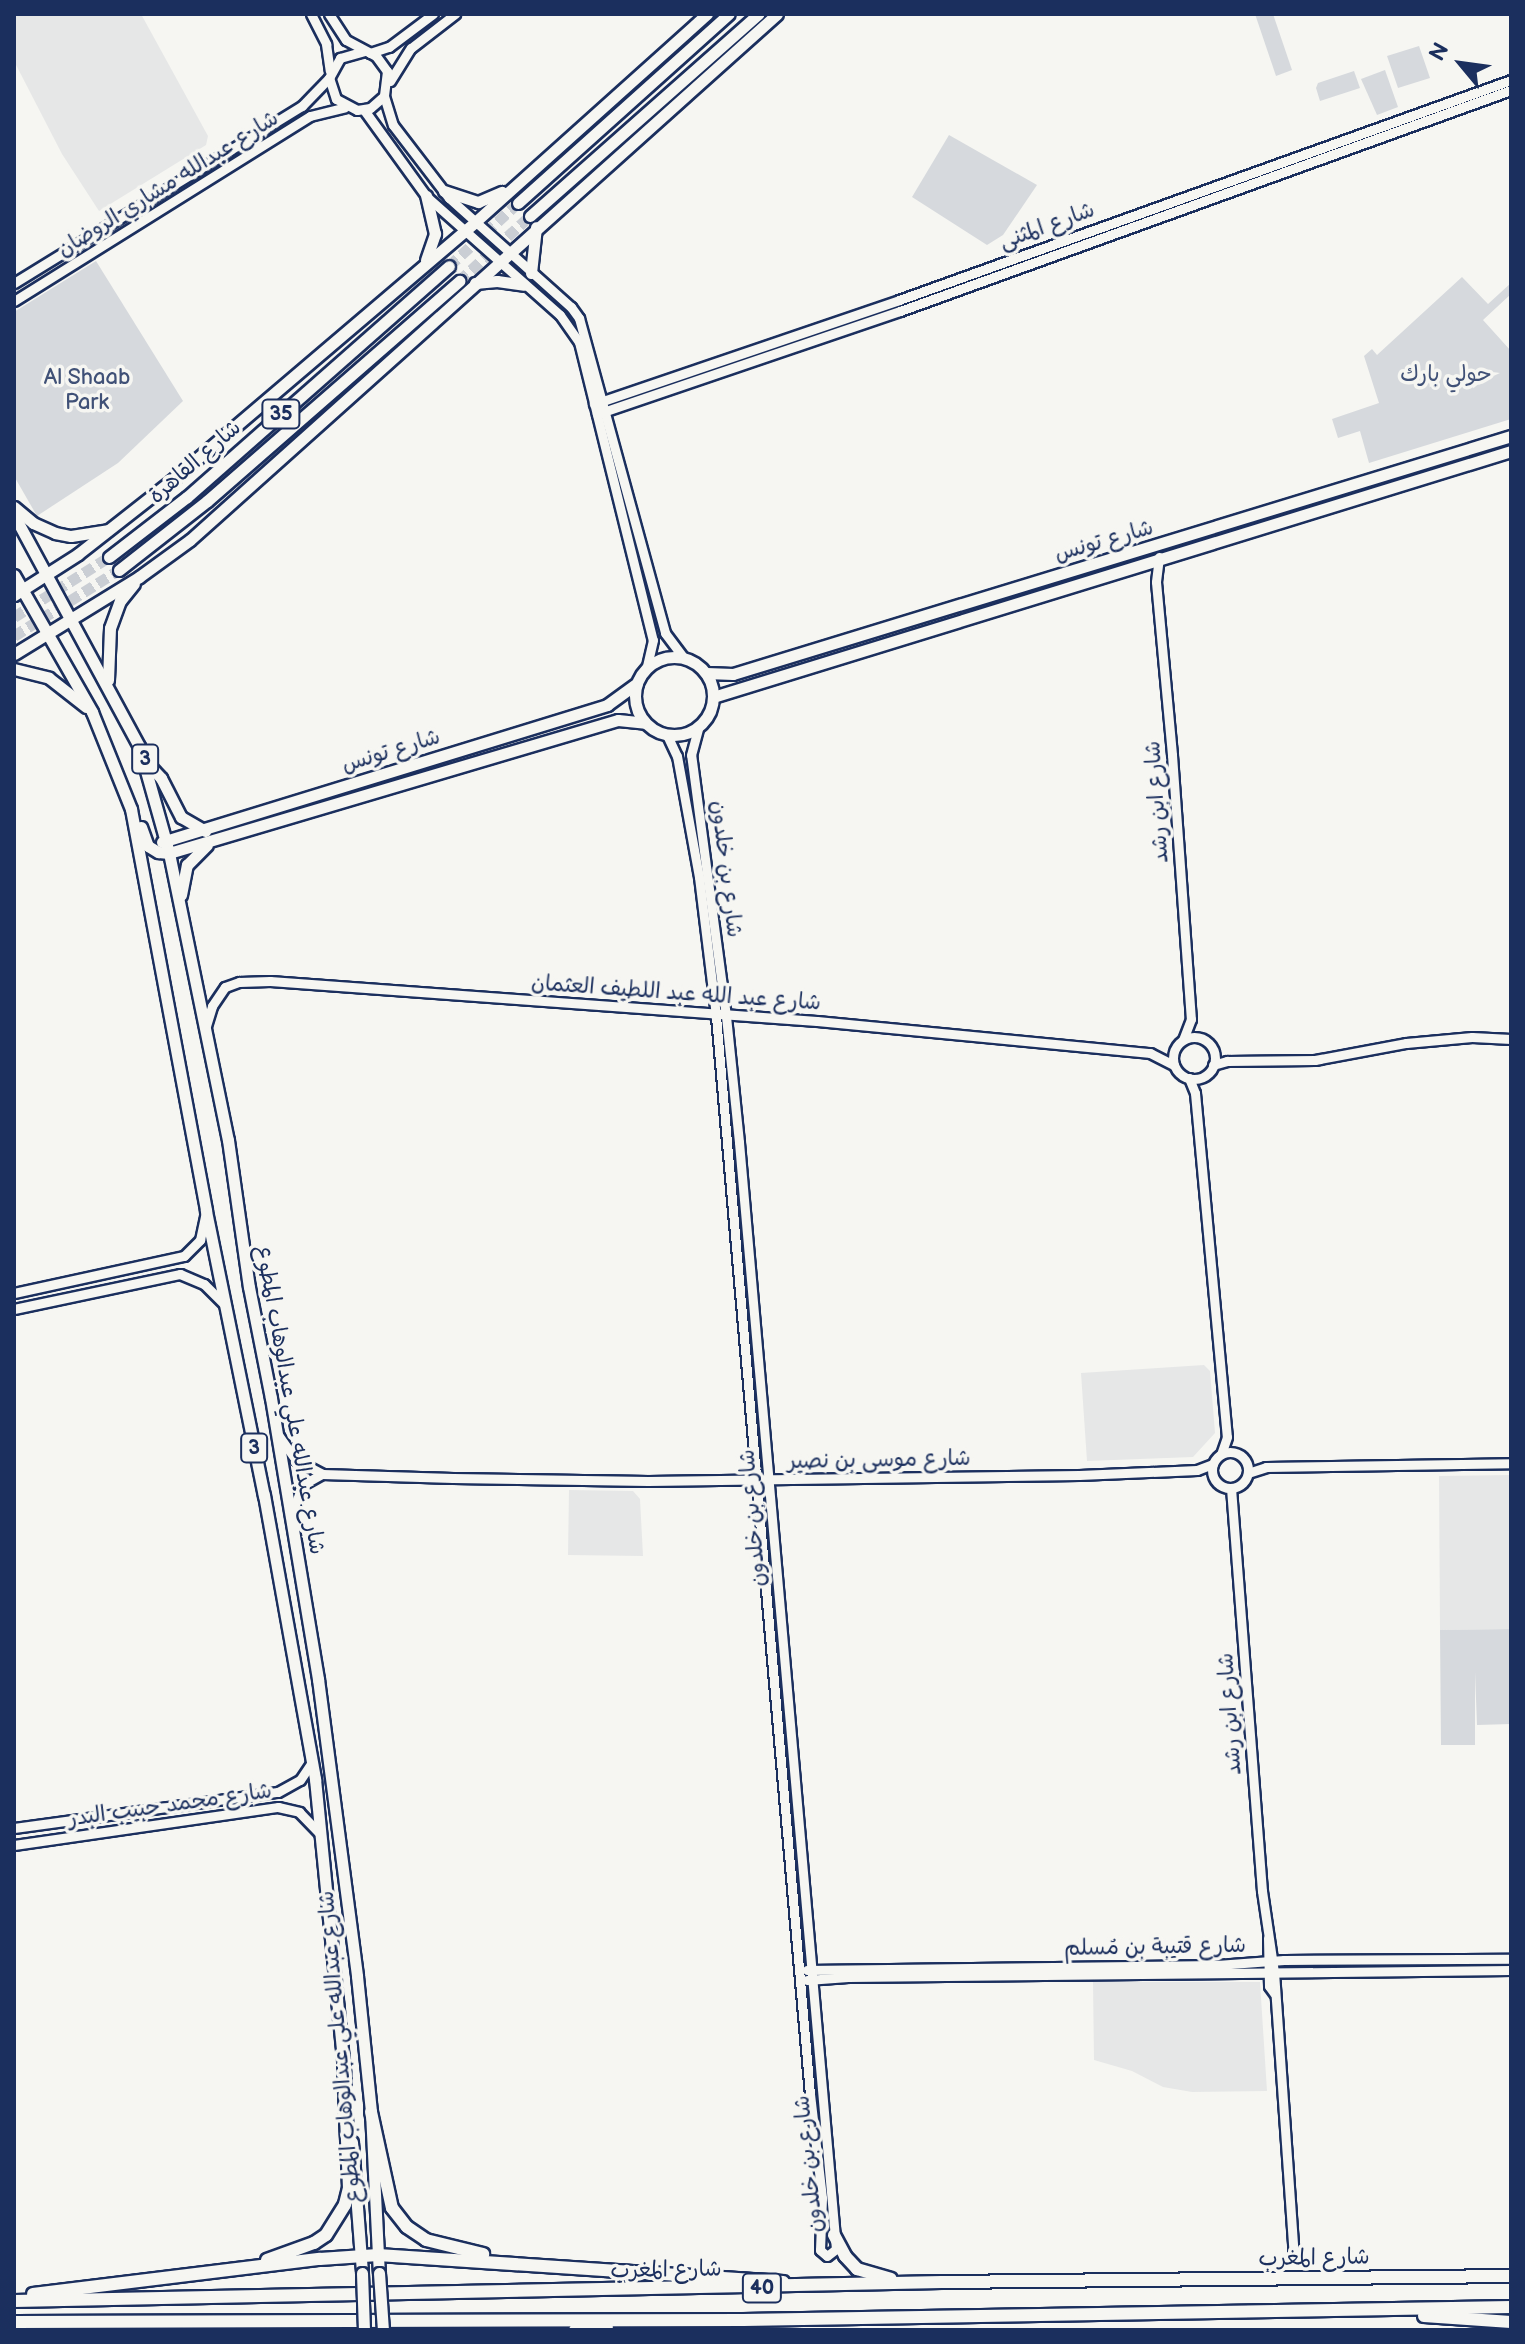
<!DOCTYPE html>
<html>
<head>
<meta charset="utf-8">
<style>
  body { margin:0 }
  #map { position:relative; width:1525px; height:2344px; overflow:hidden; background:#f6f6f2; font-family:"Balsamiq Sans","Playpen Sans Arabic",sans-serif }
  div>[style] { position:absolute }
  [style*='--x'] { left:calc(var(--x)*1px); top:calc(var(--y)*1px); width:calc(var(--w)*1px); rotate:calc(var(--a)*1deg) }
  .built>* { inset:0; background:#e6e7e7 }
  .green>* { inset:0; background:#d6d9dd }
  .major-tunnel>* { height:11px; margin-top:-5.5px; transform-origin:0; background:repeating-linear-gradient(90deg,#caced4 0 11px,transparent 0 16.5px) }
  .roads { filter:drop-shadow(2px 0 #1b2f5e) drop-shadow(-2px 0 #1b2f5e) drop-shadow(0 2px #1b2f5e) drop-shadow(0 -2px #1b2f5e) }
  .minor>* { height:9px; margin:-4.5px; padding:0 4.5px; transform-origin:4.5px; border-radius:4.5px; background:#f6f6f2 }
  .minor>.ring { margin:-4.5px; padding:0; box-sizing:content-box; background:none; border:9px solid #f6f6f2; border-radius:50% }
  .major>* { height:11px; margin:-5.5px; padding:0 5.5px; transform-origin:5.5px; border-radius:5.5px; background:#f6f6f2 }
  .major>.ring { margin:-5.5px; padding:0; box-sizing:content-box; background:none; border:11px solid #f6f6f2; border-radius:50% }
  .highway>* { height:12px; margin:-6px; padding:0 6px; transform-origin:6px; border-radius:6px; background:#f6f6f2 }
  .bridges { filter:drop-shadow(2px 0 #1b2f5e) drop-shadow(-2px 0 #1b2f5e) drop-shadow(0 2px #1b2f5e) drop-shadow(0 -2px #1b2f5e) }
  .major-bridge>* { height:11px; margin:-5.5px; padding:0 5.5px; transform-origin:5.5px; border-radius:5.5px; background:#f6f6f2 }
  span { translate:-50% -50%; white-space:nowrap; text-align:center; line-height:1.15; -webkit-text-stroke:7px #f6f6f2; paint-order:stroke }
  .shield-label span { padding:2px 6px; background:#f6f6f2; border:2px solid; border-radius:6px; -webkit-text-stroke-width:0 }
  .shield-label { font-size:20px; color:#1b2f5e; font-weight:700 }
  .street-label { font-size:22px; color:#1b2f5e }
  .park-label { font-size:22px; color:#405177 }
  .frame { position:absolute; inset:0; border:16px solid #1b2f5e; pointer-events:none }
  .north { position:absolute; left:1421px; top:24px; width:80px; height:80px; -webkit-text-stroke:6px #f6f6f2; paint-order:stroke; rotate:299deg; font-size:22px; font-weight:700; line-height:32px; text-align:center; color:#1b2f5e }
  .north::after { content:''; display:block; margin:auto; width:28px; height:36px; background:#1b2f5e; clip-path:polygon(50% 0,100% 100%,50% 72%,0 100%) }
</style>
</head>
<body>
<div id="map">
  <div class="built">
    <i style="clip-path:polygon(14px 14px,141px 14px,208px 136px,206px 145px,99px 211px,62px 154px,14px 61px)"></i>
    <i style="clip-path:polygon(1204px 1365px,1210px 1371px,1215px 1433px,1193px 1457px,1087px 1461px,1081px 1373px)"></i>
    <i style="clip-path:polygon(1511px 1475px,1511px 1629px,1440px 1630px,1439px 1476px)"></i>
    <i style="clip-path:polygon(569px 1490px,633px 1491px,640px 1499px,643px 1556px,568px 1555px)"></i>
    <i style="clip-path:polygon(1093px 1982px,1260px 1982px,1267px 2091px,1192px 2092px,1163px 2087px,1132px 2071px,1094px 2060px)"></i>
  </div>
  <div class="green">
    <i style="clip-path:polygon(1255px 14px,1273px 14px,1292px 70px,1276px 76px)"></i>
    <i style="clip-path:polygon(1419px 46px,1430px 78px,1398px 88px,1387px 56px)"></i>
    <i style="clip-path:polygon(1385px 70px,1398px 107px,1377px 115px,1361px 79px)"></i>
    <i style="clip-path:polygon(1354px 71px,1360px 88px,1320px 101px,1316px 88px,1318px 83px)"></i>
    <i style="clip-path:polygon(949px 135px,1037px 185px,1003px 235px,987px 245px,912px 197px)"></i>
    <i style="clip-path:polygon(96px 261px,183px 401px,118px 463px,37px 516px,14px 476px,14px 312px)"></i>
    <i style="clip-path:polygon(1462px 277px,1488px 304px,1511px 283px,1511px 294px,1483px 320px,1511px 351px,1511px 419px,1369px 463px,1360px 431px,1338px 438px,1332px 419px,1379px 403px,1364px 356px,1372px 349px,1377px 355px)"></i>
    <i style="clip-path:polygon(1511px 1629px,1511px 1724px,1477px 1725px,1475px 1672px,1475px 1745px,1441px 1745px,1440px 1630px)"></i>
  </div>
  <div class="major-tunnel">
    <i style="--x:449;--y:266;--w:93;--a:-42.4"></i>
    <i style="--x:459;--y:281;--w:96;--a:-42.5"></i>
    <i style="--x:14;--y:617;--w:112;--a:-32.3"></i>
    <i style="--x:14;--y:636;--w:124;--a:-32.2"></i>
  </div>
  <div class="roads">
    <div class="minor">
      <i style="--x:311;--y:14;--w:34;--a:63"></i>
      <i style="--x:326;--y:44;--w:27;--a:82"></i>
      <i style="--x:329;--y:14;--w:31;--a:57"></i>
      <i style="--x:346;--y:40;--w:34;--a:28"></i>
      <i style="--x:376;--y:56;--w:19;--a:54"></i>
      <i style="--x:387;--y:71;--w:25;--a:97"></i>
      <i style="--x:384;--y:96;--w:18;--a:139"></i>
      <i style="--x:370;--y:108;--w:13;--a:171"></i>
      <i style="--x:357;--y:110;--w:24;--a:-152"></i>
      <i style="--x:336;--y:99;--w:22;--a:-108"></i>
      <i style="--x:329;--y:78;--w:23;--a:-61"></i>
      <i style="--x:340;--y:58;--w:25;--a:-16"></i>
      <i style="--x:370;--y:53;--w:20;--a:-18"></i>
      <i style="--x:389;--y:47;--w:55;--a:-36.9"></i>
      <i style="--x:390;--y:81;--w:39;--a:-58"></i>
      <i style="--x:411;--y:48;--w:56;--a:-37.7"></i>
      <i style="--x:384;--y:96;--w:30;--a:73"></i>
      <i style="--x:393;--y:125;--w:92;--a:52.5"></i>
      <i style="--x:449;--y:198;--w:164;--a:41.8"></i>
      <i style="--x:571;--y:307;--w:14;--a:54"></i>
      <i style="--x:579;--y:318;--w:327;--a:74.7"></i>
      <i style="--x:665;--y:633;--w:30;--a:53"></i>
      <i style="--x:364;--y:110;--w:106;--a:54.2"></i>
      <i style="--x:426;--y:196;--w:179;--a:41.6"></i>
      <i style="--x:560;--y:315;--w:33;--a:55"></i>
      <i style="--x:579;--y:342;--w:307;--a:76.1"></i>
      <i style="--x:653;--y:640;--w:28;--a:103"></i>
      <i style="--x:14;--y:283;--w:338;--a:-31.6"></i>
      <i style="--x:302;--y:106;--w:39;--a:-46"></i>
      <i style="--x:14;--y:301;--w:349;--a:-32"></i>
      <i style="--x:310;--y:116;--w:36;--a:-14"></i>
      <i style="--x:594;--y:404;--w:322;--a:-18.8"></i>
      <i style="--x:899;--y:300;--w:650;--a:-19.77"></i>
      <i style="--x:597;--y:414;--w:320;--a:-18.8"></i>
      <i style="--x:900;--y:311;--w:650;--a:-19.89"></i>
      <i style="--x:1159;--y:557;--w:25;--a:97"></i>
      <i style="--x:1156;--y:582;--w:174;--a:84.7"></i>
      <i style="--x:1172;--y:755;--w:265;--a:85.9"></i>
      <i style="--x:1191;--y:1019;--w:22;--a:111"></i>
      <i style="--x:667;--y:735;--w:23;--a:65"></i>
      <i style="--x:677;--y:756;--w:123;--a:79.7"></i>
      <i style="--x:699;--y:877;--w:140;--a:83"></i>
      <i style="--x:716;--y:1016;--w:1082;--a:85.02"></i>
      <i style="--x:810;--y:2094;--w:105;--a:83.4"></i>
      <i style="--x:822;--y:2198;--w:52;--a:92.2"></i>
      <i style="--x:820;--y:2250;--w:9;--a:41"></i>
      <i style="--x:827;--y:2256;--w:11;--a:-38"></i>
      <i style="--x:836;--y:2249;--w:1111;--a:-95.01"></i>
      <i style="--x:739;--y:1142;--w:127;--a:-95.9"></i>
      <i style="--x:726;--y:1016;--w:263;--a:-97.6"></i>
      <i style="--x:691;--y:755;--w:30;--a:-75"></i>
      <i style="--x:206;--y:1026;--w:21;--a:-73"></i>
      <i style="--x:212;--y:1006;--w:23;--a:-56"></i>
      <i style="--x:225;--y:987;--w:15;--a:-20"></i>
      <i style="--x:239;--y:982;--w:31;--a:-2"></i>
      <i style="--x:270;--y:981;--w:548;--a:4.18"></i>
      <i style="--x:817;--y:1021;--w:335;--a:5.5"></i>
      <i style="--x:1150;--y:1053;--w:27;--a:27"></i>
      <i class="ring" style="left:1173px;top:1037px;width:33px;height:33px"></i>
      <i style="--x:1213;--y:1065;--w:15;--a:-16"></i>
      <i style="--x:1227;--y:1061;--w:88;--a:-0.7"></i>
      <i style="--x:1315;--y:1060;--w:93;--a:-10.6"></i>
      <i style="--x:1406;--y:1043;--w:66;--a:-5.2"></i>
      <i style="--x:1472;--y:1037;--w:39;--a:3"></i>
      <i style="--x:1189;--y:1078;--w:16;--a:68"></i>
      <i style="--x:1195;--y:1093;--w:345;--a:84.7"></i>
      <i style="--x:1227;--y:1437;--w:18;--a:109"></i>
      <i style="--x:14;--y:1293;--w:174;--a:-12.3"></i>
      <i style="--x:184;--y:1256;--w:23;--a:-45"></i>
      <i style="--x:200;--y:1240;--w:30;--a:-78"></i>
      <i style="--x:14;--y:1309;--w:170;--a:-11.9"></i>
      <i style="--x:180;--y:1274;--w:26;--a:23"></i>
      <i style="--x:204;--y:1284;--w:28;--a:45"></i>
      <i style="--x:279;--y:1436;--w:29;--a:55"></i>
      <i style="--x:296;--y:1460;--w:30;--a:28"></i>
      <i style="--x:322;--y:1474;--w:131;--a:1.7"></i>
      <i style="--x:453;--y:1478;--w:195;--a:0.9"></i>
      <i style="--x:648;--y:1481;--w:431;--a:-0.8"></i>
      <i style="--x:1079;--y:1475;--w:118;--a:-2.4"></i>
      <i style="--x:1197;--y:1470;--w:17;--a:-21"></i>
      <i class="ring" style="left:1212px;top:1452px;width:27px;height:27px"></i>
      <i style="--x:1248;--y:1473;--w:19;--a:-18"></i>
      <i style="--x:1266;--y:1467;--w:245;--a:-0.9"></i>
      <i style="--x:1231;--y:1488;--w:404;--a:85.6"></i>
      <i style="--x:1262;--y:1891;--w:82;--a:81.6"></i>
      <i style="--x:1274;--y:1972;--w:286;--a:86"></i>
      <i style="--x:291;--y:1516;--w:33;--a:-70"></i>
      <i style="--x:302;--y:1485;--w:23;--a:-29"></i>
      <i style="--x:14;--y:1828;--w:266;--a:-7.8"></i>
      <i style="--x:278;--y:1792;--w:25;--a:-29"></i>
      <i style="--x:300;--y:1780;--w:22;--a:-56"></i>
      <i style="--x:14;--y:1845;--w:267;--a:-8.2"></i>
      <i style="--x:278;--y:1807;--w:22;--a:13"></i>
      <i style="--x:299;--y:1812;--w:30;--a:46"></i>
      <i style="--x:1268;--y:1938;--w:48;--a:88.8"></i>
      <i style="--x:1269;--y:1986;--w:9;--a:54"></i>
      <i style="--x:807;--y:1970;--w:410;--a:-0.7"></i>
      <i style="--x:1217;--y:1965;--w:67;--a:-4.3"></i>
      <i style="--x:1284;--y:1960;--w:227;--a:-0.3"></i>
      <i style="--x:807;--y:1980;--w:41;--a:-4.2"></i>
      <i style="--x:848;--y:1977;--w:663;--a:-0.6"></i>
    </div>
    <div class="major">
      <i style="--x:444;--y:191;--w:36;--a:18"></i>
      <i style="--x:478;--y:202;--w:26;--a:-23"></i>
      <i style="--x:518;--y:203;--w:283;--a:-41.9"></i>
      <i style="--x:530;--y:216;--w:305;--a:-41.5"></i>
      <i style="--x:426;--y:260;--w:28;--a:-71"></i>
      <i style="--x:435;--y:234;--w:39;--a:-103"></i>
      <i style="--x:531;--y:273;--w:46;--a:-83.8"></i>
      <i style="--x:475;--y:283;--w:22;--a:-5"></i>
      <i style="--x:497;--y:281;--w:27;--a:8"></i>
      <i style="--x:14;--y:507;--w:25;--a:40"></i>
      <i style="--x:33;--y:523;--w:24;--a:24"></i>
      <i style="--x:55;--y:533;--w:16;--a:11"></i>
      <i style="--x:71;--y:536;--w:37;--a:-9"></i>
      <i style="--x:14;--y:515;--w:263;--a:61.6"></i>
      <i style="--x:139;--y:746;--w:111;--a:74.3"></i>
      <i style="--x:169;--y:853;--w:293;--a:78.4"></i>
      <i style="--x:228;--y:1140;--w:148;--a:81.9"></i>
      <i style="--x:249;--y:1287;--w:113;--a:78.8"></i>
      <i style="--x:271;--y:1398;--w:285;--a:80.5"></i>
      <i style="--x:318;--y:1679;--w:300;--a:82.5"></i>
      <i style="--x:357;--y:1976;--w:137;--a:84.1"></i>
      <i style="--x:371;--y:2112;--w:161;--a:87.2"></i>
      <i style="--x:109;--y:557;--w:98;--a:-37.6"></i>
      <i style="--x:187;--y:497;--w:349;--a:-41.4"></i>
      <i style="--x:119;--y:570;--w:112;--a:-38.1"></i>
      <i style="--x:207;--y:501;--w:335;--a:-41.1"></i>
      <i style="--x:14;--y:575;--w:158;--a:60.3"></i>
      <i style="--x:92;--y:712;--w:105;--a:68.1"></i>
      <i style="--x:131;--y:809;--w:409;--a:79.4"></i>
      <i style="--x:206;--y:1211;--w:290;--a:78.5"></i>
      <i style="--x:264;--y:1495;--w:289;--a:79.8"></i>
      <i style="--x:315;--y:1779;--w:300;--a:84.3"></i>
      <i style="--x:14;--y:595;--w:76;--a:-32.6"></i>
      <i style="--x:78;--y:554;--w:118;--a:-38.1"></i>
      <i style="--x:171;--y:481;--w:398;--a:-40.4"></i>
      <i style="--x:474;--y:223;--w:313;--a:-41.9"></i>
      <i style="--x:14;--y:654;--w:147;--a:-31.6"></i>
      <i style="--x:139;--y:577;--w:63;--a:-36"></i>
      <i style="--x:190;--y:540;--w:788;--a:-41.86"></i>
      <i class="ring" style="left:635px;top:657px;width:67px;height:67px"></i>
      <i style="--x:14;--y:669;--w:36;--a:14"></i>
      <i style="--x:49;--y:678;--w:47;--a:38.1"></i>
      <i style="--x:706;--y:673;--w:27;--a:2"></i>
      <i style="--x:733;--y:674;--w:814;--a:-17.01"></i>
      <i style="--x:108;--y:680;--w:52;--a:-87.8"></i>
      <i style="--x:110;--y:628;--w:29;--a:-70"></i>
      <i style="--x:120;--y:601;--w:22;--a:-51"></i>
      <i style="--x:713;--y:697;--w:835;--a:-17.13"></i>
      <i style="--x:148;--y:764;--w:19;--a:47"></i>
      <i style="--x:161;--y:778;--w:44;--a:62.9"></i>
      <i style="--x:181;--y:817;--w:28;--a:30"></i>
      <i style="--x:141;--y:827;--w:20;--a:70"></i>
      <i style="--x:148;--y:846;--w:12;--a:31"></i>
      <i style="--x:158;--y:852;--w:11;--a:5"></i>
      <i style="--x:169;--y:853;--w:468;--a:-16.5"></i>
      <i style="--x:618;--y:720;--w:27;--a:6"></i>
      <i style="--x:162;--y:842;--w:466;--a:-17.1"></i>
      <i style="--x:607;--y:705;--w:37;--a:-36"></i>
      <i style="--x:181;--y:895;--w:31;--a:-79"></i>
      <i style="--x:187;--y:865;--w:28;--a:-45"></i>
      <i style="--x:352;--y:2142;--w:131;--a:85.6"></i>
    </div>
    <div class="highway">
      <i style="--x:371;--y:2112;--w:98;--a:77.7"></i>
      <i style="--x:392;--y:2208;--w:24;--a:52"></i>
      <i style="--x:407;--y:2227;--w:23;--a:34"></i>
      <i style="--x:426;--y:2240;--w:59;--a:13.8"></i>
      <i style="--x:834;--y:2235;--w:24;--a:62"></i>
      <i style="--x:845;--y:2256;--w:18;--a:47"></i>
      <i style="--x:857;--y:2269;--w:35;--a:16"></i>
      <i style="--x:267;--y:2260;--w:50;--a:-19.9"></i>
      <i style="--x:314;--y:2243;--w:14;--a:-34"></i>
      <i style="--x:326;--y:2235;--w:36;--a:-58"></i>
      <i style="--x:345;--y:2204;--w:16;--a:-76"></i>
      <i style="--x:349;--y:2188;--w:120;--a:-92.4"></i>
      <i style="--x:33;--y:2294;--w:289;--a:-7"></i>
      <i style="--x:320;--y:2259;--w:58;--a:-3.9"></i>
      <i style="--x:378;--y:2255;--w:406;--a:3.8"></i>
      <i style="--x:14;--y:2301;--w:928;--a:-1.17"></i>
      <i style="--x:942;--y:2282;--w:569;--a:-0.6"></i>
      <i style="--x:1424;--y:2316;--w:87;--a:3.9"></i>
      <i style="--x:14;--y:2322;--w:729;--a:-0.16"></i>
      <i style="--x:743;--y:2320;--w:768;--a:-0.97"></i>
      <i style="--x:575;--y:2330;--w:32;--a:-5"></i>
    </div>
  </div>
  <div class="bridges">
    <div class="major-bridge">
      <i style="--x:362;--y:2273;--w:57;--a:88"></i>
      <i style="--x:379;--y:2273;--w:57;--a:86"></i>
    </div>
  </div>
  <div class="shield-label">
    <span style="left:281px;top:414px">35</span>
    <span style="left:145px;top:759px">3</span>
    <span style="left:254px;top:1448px">3</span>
    <span style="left:762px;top:2288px">40</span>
  </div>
  <div class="street-label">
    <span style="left:168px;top:184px;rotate:-32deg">شارع عبدالله مشاري الروضان</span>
    <span style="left:1047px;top:226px;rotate:-20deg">شارع المثنى</span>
    <span style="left:195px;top:462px;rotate:-41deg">شارع القاهرة</span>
    <span style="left:1104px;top:541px;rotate:-16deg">شارع تونس</span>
    <span style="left:391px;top:751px;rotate:-17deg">شارع تونس</span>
    <span style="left:1157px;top:802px;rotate:-94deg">شارع ابن رشد</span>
    <span style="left:726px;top:869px;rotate:83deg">شارع بن خلدون</span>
    <span style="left:676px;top:993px;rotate:4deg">شارع عبد الله عبد اللطيف العثمان</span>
    <span style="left:290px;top:1400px;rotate:80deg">شارع عبدالله علي عبدالوهاب المطوع</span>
    <span style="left:879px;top:1460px;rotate:-1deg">شارع موسى بن نصير</span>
    <span style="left:753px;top:1518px;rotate:-95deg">شارع بن خلدون</span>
    <span style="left:1230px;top:1714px;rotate:-94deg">شارع ابن رشد</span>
    <span style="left:170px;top:1805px;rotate:-8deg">شارع محمد حبيب البدر</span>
    <span style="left:1155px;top:1947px;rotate:-1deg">شارع قتيبة بن مُسلم</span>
    <span style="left:340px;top:2047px;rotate:-95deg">شارع عبدالله علي عبدالوهاب المطوع</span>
    <span style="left:809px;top:2164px;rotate:-96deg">شارع بن خلدون</span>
    <span style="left:1314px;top:2258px;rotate:-1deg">شارع المغرب</span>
    <span style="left:666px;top:2270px;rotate:-1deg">شارع المغرب</span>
  </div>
  <div class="park-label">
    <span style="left:1446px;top:375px">حولي بارك</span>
    <span style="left:87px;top:390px">Al Shaab<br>Park</span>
  </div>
  <div class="frame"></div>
  <div class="north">N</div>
</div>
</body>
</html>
